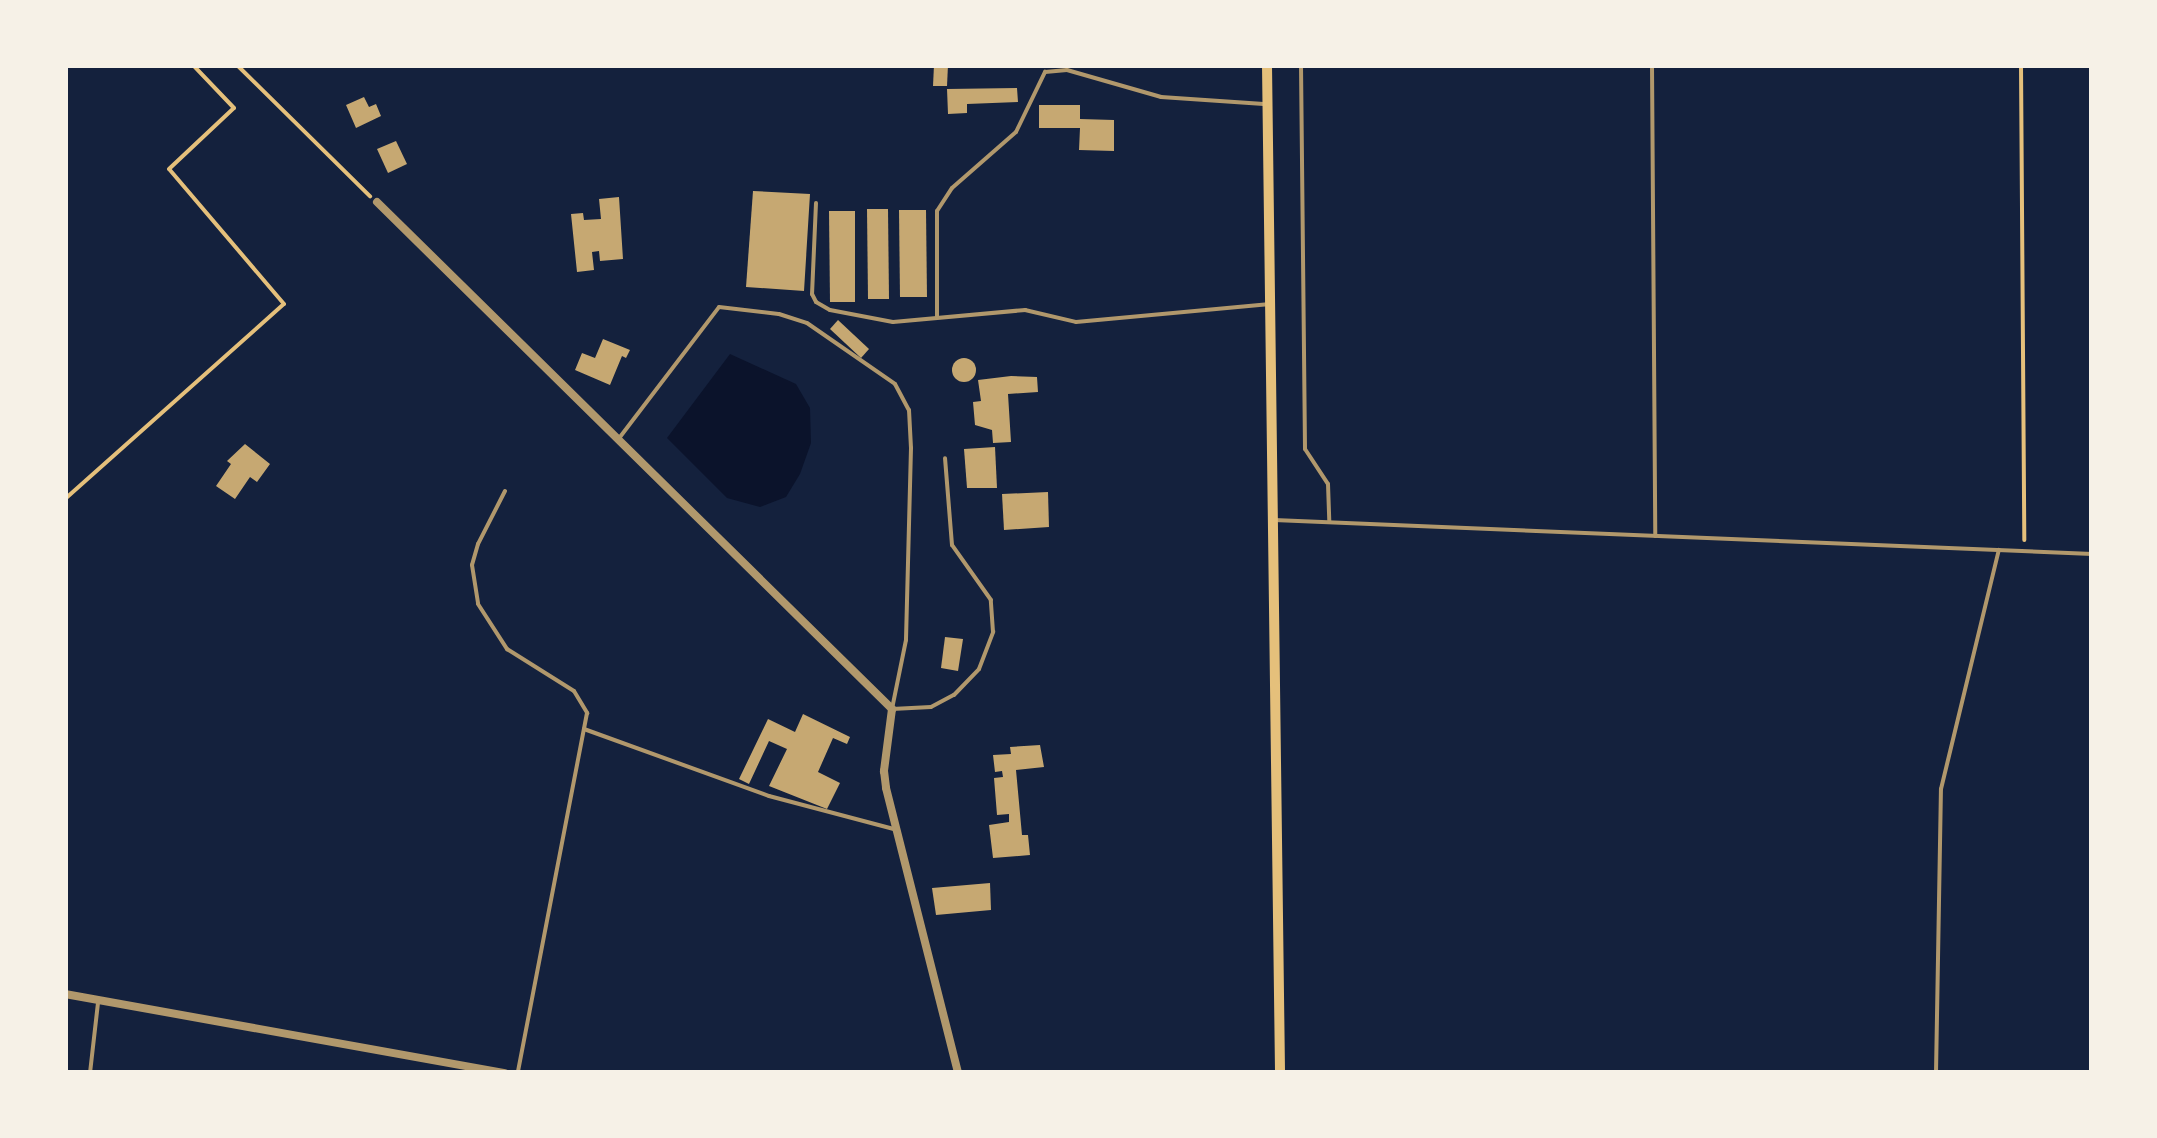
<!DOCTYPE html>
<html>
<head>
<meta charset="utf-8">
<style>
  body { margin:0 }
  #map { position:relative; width:2157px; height:1138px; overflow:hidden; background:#14213d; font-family:Literata,serif }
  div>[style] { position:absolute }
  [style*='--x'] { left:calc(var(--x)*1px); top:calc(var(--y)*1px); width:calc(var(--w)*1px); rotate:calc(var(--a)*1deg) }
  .water>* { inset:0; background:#0b132b }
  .building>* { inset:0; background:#c6a872 }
  .round { border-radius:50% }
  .path>* { height:4px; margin:-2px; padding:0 2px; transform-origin:2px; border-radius:2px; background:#e5c07b }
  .service>* { height:4px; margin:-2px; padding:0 2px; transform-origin:2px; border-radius:2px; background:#b1986c }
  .minor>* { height:8px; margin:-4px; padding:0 4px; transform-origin:4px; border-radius:4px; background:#b1986c }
  .secondary>* { height:10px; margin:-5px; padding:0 5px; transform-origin:5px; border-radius:5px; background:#e5c07b }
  span { translate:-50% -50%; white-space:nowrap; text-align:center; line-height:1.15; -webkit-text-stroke:9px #f6f1e7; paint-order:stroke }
  .frame { position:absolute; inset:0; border:68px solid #f6f1e7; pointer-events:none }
</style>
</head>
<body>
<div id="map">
  <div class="water">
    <i style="clip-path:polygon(730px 354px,796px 384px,810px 408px,811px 443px,800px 474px,786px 497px,760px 507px,727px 498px,667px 438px)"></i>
  </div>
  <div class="building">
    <i style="clip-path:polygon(934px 65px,948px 65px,947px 86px,933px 86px)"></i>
    <i style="clip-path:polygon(1017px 88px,1018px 102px,967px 104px,967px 113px,948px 114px,947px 89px)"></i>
    <i style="clip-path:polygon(364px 97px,369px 107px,376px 104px,381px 116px,356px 128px,346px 105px)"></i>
    <i style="clip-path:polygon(1039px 105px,1080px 105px,1080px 119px,1114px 120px,1114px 151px,1079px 150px,1080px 128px,1039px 128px)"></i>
    <i style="clip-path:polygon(396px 141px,407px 164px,388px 173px,377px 149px)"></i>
    <i style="clip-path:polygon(753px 191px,810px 194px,804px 291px,746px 287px)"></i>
    <i style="clip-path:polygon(619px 197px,623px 259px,600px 261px,599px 251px,592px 252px,594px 270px,577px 272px,571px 214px,583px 213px,584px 220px,601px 219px,599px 199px)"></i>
    <i style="clip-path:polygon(867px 209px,888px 209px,889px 299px,868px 299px)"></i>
    <i style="clip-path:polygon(899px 210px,926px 210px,927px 297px,900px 297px)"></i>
    <i style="clip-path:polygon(829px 211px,855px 211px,855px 302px,830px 302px)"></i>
    <i style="clip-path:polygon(838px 320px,869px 349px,861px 358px,830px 329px)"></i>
    <i style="clip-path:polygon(603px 339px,630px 350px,626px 358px,622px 356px,610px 385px,575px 370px,582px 353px,595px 358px)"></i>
    <i class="round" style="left:952px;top:358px;width:24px;height:24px"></i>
    <i style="clip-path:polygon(1011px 376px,1037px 377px,1038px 392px,1008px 394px,1011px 442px,993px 443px,992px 430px,975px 425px,973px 402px,981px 401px,978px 380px)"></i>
    <i style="clip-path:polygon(245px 444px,270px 464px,257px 482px,250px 477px,235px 499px,216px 486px,231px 464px,227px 461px)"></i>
    <i style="clip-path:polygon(995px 447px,997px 488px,967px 488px,964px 449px)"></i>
    <i style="clip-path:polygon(1048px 492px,1049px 527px,1004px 530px,1002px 494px)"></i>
    <i style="clip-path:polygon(945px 637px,963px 639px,958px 671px,941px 668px)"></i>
    <i style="clip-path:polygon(803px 714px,850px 737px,847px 744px,833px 738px,818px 772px,840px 783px,827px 809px,769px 786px,787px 749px,769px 741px,749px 784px,739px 779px,768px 719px,795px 732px)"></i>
    <i style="clip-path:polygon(1040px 745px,1044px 767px,1016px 770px,1022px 835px,1028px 835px,1030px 855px,993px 858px,989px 825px,1009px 822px,1009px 814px,997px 815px,994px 778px,1003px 777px,1002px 771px,995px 772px,993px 755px,1011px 754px,1010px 747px)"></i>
    <i style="clip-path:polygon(990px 883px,991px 910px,936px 915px,932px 888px)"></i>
  </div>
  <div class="path">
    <i style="--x:237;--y:65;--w:187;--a:44.6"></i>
    <i style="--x:2021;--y:65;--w:475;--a:89.6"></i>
    <i style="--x:65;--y:499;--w:293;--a:-41.7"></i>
    <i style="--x:284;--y:304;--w:177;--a:-130.4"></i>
    <i style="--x:169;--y:169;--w:89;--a:-43.2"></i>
    <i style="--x:234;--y:108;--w:59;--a:-133.6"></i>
  </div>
  <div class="service">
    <i style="--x:1301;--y:65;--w:384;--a:89.4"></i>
    <i style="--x:1305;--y:449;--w:42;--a:56.7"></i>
    <i style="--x:1328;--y:484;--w:38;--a:88"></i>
    <i style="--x:1652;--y:65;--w:471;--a:89.6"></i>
    <i style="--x:816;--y:203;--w:91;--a:92.5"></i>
    <i style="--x:812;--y:294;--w:9;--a:63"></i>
    <i style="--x:816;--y:302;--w:16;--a:30"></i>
    <i style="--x:830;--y:310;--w:64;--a:10.8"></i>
    <i style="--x:893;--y:322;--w:133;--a:-5.2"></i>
    <i style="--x:1025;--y:310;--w:52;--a:13.2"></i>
    <i style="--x:1076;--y:322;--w:195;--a:-5.3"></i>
    <i style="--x:937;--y:317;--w:106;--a:-90"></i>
    <i style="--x:937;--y:211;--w:27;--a:-57"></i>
    <i style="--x:952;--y:188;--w:85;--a:-41.2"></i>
    <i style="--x:1016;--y:132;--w:67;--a:-64.2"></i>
    <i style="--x:1045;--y:72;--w:22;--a:-5"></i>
    <i style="--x:1067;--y:70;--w:98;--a:16"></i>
    <i style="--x:1161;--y:97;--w:103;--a:3.9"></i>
    <i style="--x:620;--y:437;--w:163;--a:-52.7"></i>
    <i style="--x:719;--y:307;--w:60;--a:6.7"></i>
    <i style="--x:779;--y:314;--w:29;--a:18"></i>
    <i style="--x:807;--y:323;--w:107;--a:34.7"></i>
    <i style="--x:895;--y:384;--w:30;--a:62"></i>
    <i style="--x:909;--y:410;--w:38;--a:87"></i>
    <i style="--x:911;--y:448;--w:192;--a:91.5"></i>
    <i style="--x:906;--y:640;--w:70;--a:101.5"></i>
    <i style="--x:892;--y:709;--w:39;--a:-3"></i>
    <i style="--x:931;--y:707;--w:26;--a:-28"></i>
    <i style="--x:954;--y:695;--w:36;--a:-46"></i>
    <i style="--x:979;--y:669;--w:40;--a:-69"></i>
    <i style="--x:993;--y:632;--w:32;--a:-94"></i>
    <i style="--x:991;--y:600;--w:67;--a:-125.3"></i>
    <i style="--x:952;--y:545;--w:87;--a:-94.6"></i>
    <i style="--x:505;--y:491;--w:59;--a:117"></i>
    <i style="--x:478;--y:544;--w:22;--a:106"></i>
    <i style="--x:472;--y:565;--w:39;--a:81"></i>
    <i style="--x:478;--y:604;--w:54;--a:57.2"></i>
    <i style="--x:507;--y:649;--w:79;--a:32.1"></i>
    <i style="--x:574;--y:691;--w:26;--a:59"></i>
    <i style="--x:587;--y:713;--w:367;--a:100.9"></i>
    <i style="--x:1274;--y:520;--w:819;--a:2.38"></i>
    <i style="--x:584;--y:729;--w:197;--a:19.9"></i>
    <i style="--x:769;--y:796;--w:129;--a:14.8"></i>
    <i style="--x:90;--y:1073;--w:70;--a:-83.5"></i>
    <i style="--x:1936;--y:1073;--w:284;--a:-89"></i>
    <i style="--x:1941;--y:789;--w:246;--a:-76.4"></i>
  </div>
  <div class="minor">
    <i style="--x:377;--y:202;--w:723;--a:44.55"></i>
    <i style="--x:892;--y:709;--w:63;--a:97.4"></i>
    <i style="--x:884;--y:771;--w:17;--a:83"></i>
    <i style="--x:886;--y:788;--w:294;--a:75.8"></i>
    <i style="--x:65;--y:994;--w:447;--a:10.2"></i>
  </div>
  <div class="secondary">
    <i style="--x:1267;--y:65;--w:1008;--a:89.26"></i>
  </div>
  <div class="frame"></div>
</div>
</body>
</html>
